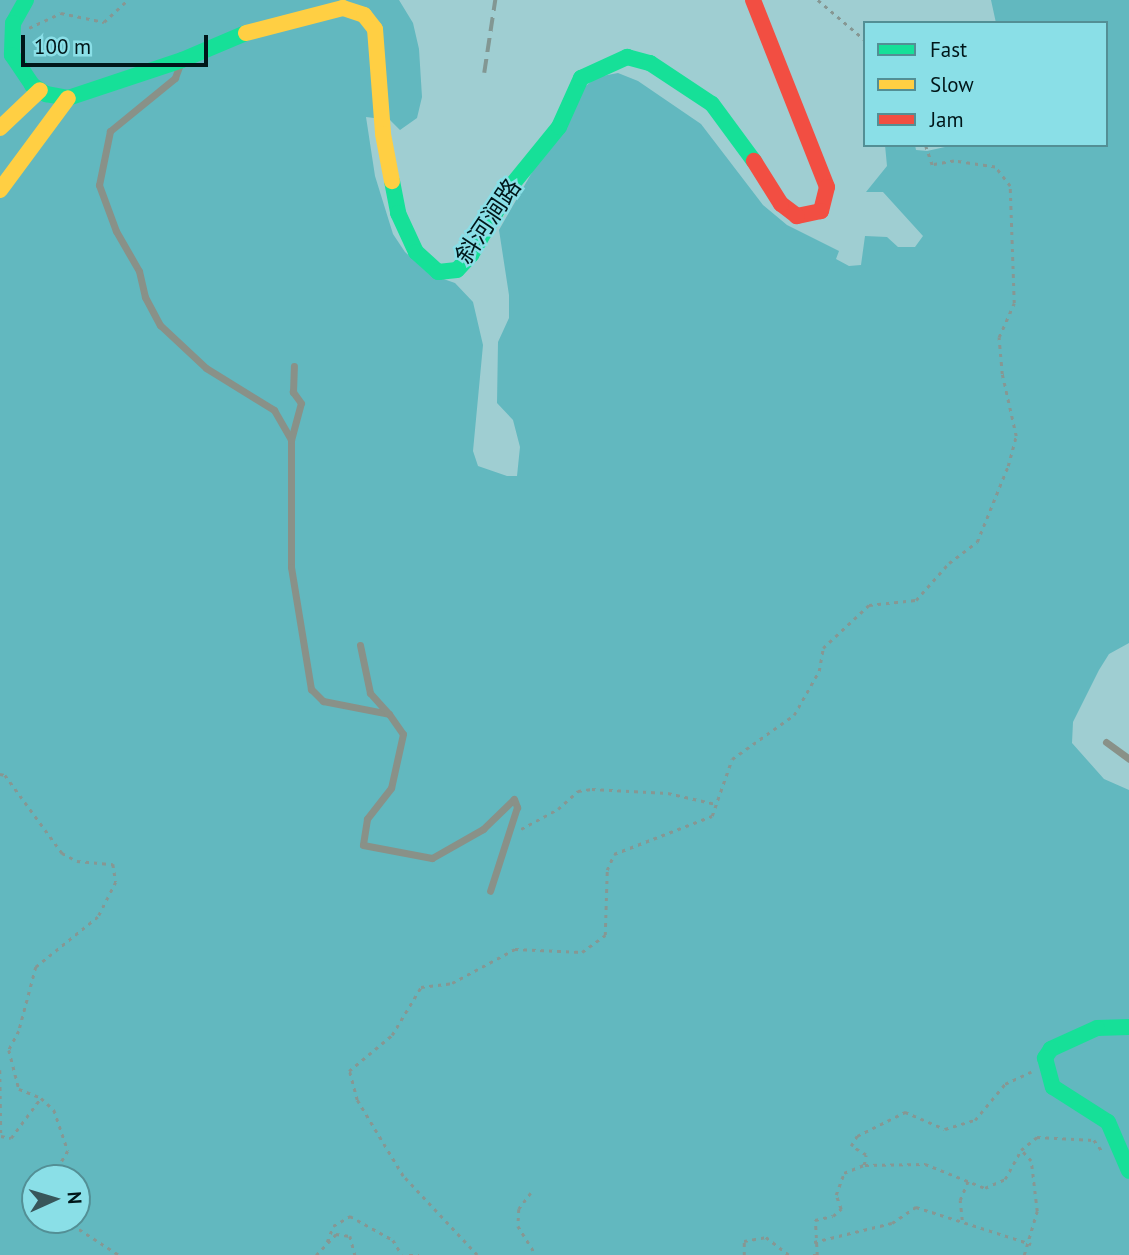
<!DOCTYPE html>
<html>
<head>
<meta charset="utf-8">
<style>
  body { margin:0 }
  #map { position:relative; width:1129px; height:1255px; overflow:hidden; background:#9fced2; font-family:"PT Sans","Noto Sans SC",sans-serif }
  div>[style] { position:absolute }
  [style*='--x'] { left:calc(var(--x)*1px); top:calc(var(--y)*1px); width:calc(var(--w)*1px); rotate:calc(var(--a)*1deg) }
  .forest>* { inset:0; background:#62b8bf }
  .path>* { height:2.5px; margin-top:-1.25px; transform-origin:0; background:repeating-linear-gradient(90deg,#869793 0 3.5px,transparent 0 8.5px) }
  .lane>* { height:7px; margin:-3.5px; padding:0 3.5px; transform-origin:3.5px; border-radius:3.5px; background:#899188 }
  .fast>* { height:16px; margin:-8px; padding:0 8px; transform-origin:8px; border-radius:8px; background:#16e098 }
  .slow>* { height:16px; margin:-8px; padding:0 8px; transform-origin:8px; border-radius:8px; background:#ffcf43 }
  .jam>* { height:16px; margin:-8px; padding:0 8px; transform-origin:8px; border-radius:8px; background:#f24e42 }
  .rail>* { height:3.5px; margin-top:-1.75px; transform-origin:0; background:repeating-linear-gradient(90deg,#829793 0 14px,transparent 0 21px) }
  span { translate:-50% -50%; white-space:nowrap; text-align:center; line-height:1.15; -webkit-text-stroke:5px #8adfe7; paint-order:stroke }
  .street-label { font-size:24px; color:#001619 }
  .legend { position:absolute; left:863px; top:21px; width:245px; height:126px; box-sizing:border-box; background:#8adfe7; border:2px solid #538f95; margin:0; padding:9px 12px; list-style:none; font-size:21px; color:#001619 }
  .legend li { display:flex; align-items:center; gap:14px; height:35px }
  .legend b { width:35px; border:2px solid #538f95 }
  .north { position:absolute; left:21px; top:1164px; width:70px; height:70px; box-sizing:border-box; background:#8adfe7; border:2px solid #538f95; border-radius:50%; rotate:86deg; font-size:19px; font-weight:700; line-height:28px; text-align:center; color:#001619 }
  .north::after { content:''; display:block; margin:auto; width:24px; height:32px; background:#38565a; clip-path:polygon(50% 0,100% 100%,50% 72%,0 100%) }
  .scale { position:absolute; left:21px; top:35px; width:187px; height:32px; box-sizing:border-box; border:4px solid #001619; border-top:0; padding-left:9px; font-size:21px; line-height:24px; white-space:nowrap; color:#001619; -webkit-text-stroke:5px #8adfe7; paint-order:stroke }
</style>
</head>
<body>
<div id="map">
  <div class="forest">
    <i style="clip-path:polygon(evenodd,0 0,399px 0,413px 23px,419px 49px,422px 97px,417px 118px,400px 130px,390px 120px,366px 117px,375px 176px,393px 234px,405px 252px,429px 274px,455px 283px,473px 302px,483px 345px,473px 451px,478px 466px,507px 476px,517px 476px,520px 447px,513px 420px,497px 403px,498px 342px,509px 318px,509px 295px,499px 230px,578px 92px,597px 77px,618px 73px,638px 81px,701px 124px,763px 205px,787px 225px,839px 251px,836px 259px,849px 266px,861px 265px,865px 236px,887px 237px,898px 247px,915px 247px,923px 236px,883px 192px,866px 192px,887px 166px,885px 145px,915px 145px,916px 150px,927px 151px,954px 145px,1106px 145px,1106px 23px,996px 23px,991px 0,1129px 0,1129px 643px,1109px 654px,1099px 670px,1073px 722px,1072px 743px,1104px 779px,1129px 790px,1129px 1255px,0 1255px,0 0,35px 1178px,77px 1178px,77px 1220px,35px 1220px,35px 1178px)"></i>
  </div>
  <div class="path">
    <i style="--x:818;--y:0;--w:62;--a:40.4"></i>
    <i style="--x:29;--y:28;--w:35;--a:-25"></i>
    <i style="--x:61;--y:13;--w:44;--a:11.8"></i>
    <i style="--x:104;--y:22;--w:33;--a:-43"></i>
    <i style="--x:0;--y:774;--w:5;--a:11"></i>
    <i style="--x:5;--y:775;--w:97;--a:53.8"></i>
    <i style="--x:62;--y:853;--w:17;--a:28"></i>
    <i style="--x:77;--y:861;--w:36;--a:5"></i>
    <i style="--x:113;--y:864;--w:18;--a:81"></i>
    <i style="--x:116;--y:882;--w:39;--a:117"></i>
    <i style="--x:98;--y:917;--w:80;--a:141.1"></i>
    <i style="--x:36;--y:967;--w:66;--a:104.9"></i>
    <i style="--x:19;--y:1031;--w:21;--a:118"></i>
    <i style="--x:9;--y:1050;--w:40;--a:75.6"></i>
    <i style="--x:19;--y:1089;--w:24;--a:22"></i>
    <i style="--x:41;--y:1098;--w:18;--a:43"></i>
    <i style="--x:54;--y:1110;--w:43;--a:71.1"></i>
    <i style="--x:68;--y:1151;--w:31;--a:121"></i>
    <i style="--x:521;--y:829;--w:42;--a:-28.4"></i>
    <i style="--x:558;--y:809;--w:27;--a:-42"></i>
    <i style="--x:578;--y:791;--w:14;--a:-8"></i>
    <i style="--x:592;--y:789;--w:76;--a:3"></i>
    <i style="--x:668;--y:793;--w:49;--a:12.9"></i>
    <i style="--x:0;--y:1070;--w:66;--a:89.1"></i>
    <i style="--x:1;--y:1136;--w:10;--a:11"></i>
    <i style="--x:11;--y:1138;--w:49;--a:-53.4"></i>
    <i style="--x:865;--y:1165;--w:60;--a:-1"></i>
    <i style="--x:925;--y:1164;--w:65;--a:21.8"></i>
    <i style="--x:985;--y:1188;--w:22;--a:-24"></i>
    <i style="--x:1005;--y:1179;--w:33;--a:-61"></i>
    <i style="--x:531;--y:1193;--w:20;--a:127"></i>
    <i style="--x:519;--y:1209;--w:17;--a:93"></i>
    <i style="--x:518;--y:1226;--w:34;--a:58"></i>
    <i style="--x:65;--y:1220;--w:64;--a:32.9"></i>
    <i style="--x:962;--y:1220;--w:20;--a:-96"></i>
    <i style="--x:960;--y:1200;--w:21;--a:-67"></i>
    <i style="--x:327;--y:1242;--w:17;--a:-69"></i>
    <i style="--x:333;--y:1226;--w:20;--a:-30"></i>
    <i style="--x:350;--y:1216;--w:49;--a:29.2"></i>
    <i style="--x:393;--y:1240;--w:17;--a:59"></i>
    <i style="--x:814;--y:1242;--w:80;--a:-13.7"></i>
    <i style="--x:892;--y:1223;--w:29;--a:-34"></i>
    <i style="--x:916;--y:1207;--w:121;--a:17.8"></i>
    <i style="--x:316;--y:1255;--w:29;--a:-46"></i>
    <i style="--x:336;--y:1234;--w:14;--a:8"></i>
    <i style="--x:350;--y:1236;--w:20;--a:75"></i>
    <i style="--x:409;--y:1255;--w:10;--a:0"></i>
    <i style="--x:477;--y:1255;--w:108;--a:-133.1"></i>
    <i style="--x:403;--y:1176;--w:89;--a:-121.2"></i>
    <i style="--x:357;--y:1100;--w:30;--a:-105"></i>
    <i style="--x:349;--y:1071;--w:56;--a:-39.9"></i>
    <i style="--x:392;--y:1035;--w:56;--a:-58.9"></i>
    <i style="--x:421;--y:987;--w:31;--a:-7"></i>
    <i style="--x:452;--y:983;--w:72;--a:-28.4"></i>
    <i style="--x:515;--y:949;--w:67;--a:2.6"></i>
    <i style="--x:582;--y:952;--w:29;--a:-36"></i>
    <i style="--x:605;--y:935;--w:65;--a:-88.2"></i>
    <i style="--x:607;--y:870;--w:17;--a:-66"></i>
    <i style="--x:614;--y:854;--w:105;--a:-21.2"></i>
    <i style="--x:712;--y:816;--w:60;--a:-70.7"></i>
    <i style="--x:732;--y:759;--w:76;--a:-35.4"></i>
    <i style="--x:794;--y:715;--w:51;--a:-60.4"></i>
    <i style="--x:819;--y:671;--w:23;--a:-80"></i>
    <i style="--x:823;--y:648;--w:63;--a:-43.1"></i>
    <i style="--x:869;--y:605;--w:47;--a:-6.1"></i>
    <i style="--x:916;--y:600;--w:50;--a:-48.3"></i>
    <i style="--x:949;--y:563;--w:35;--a:-37"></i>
    <i style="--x:977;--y:542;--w:82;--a:-67.8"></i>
    <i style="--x:1008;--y:466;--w:31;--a:-75"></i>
    <i style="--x:1016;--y:436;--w:64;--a:-102.7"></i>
    <i style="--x:1002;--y:374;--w:37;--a:-95"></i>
    <i style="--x:999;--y:337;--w:37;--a:-66"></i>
    <i style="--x:1014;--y:303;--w:117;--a:-92"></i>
    <i style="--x:1010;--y:186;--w:24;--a:-128"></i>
    <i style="--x:995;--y:167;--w:41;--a:-171.7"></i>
    <i style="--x:954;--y:161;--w:22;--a:170"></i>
    <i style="--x:932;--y:165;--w:21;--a:-109"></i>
    <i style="--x:744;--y:1255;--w:14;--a:-90"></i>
    <i style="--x:744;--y:1241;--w:22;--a:-10"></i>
    <i style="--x:766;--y:1237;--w:29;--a:38"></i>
    <i style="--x:813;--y:1255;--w:4;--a:0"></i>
    <i style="--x:817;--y:1255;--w:35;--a:-93"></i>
    <i style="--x:815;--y:1220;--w:18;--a:-13"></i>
    <i style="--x:833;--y:1216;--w:11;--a:-41"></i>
    <i style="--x:841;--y:1209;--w:15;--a:-110"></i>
    <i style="--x:836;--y:1195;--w:23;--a:-70"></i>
    <i style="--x:844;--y:1173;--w:22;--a:-22"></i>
    <i style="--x:864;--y:1165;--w:10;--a:-79"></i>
    <i style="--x:866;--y:1155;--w:17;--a:-149"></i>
    <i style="--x:851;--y:1146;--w:12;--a:-59"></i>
    <i style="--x:857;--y:1136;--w:54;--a:-26.6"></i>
    <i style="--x:905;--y:1112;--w:43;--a:23"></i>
    <i style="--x:945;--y:1129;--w:31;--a:-17"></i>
    <i style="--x:975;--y:1120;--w:47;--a:-50.2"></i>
    <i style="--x:1005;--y:1084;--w:29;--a:-25"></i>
    <i style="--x:1024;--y:1255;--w:46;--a:-73.5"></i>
    <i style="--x:1037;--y:1211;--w:50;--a:-96.8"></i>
    <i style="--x:1031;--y:1161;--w:15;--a:-132"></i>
    <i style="--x:1021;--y:1150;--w:21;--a:-39"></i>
    <i style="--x:1037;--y:1137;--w:57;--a:3"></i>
    <i style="--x:1094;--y:1140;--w:14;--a:54"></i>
  </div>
  <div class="lane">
    <i style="--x:180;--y:64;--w:15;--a:110"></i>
    <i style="--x:175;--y:78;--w:84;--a:140.8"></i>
    <i style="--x:110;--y:131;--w:55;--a:101.5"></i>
    <i style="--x:99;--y:185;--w:49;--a:69.7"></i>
    <i style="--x:116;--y:231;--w:46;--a:60.1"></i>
    <i style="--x:139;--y:271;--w:27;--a:77"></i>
    <i style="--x:145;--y:297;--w:32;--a:62"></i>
    <i style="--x:160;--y:325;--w:63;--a:43.1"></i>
    <i style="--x:206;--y:368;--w:80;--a:31.7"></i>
    <i style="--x:274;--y:410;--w:34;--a:60"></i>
    <i style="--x:291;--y:440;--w:127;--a:90"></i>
    <i style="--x:291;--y:567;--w:124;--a:80.7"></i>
    <i style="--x:311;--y:689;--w:17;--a:45"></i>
    <i style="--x:323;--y:701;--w:67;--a:11.1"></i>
    <i style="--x:389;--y:714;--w:24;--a:55"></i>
    <i style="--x:403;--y:734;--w:55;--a:102.5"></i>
    <i style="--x:391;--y:788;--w:39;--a:128"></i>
    <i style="--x:367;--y:819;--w:26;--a:99"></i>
    <i style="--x:363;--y:845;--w:70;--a:10.7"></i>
    <i style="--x:432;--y:858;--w:59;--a:-29.6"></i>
    <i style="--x:483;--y:829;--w:43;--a:-44.1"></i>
    <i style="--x:514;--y:799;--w:9;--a:69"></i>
    <i style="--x:517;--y:807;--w:88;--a:107.8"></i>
    <i style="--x:291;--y:440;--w:38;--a:-75"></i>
    <i style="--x:301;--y:403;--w:14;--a:-126"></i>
    <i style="--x:293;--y:392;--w:26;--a:-88"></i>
    <i style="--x:360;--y:645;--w:49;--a:78.2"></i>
    <i style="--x:370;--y:693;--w:27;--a:48"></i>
    <i style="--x:1106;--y:742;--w:29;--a:36"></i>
  </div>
  <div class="fast">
    <i style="--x:26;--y:0;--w:26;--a:119"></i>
    <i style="--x:13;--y:23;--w:32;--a:92"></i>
    <i style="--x:12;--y:55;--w:36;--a:56"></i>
    <i style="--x:32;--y:85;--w:17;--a:33"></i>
    <i style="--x:46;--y:94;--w:22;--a:10"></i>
    <i style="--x:68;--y:98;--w:120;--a:-18.4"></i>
    <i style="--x:182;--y:60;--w:69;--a:-22.9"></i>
    <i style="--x:392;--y:181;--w:33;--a:79"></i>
    <i style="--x:398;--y:213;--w:43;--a:65.2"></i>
    <i style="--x:416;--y:252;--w:30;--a:42"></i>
    <i style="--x:438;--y:272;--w:19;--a:-6"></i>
    <i style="--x:457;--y:270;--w:21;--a:-47"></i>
    <i style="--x:471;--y:255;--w:80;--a:-59.9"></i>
    <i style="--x:511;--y:186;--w:76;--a:-50.9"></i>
    <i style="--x:559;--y:127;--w:54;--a:-65.8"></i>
    <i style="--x:581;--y:78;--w:51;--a:-24.5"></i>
    <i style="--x:627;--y:57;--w:24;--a:15"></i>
    <i style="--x:650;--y:63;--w:74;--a:33.5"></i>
    <i style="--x:712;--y:104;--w:71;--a:53.6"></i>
    <i style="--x:1129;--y:1027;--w:32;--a:178"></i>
    <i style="--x:1097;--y:1028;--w:51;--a:155.5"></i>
    <i style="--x:1051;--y:1049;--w:11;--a:124"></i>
    <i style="--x:1045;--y:1058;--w:30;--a:75"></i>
    <i style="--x:1053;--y:1087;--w:65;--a:32.5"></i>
    <i style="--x:1108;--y:1122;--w:53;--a:66.8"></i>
  </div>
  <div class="slow">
    <i style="--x:246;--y:33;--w:100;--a:-14.5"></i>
    <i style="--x:343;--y:8;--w:22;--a:18"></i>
    <i style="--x:364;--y:15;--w:18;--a:52"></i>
    <i style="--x:375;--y:29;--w:105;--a:85.6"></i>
    <i style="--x:383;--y:134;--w:48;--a:79.2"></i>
    <i style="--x:0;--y:128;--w:55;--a:-43.5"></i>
    <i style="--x:0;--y:190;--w:114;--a:-53.5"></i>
  </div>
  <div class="jam">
    <i style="--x:753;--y:0;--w:201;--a:68.4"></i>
    <i style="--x:827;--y:187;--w:25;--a:104"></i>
    <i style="--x:821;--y:211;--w:25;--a:168"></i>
    <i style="--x:797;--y:216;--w:20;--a:-143"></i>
    <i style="--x:781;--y:204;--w:51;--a:-122.1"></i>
  </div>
  <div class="rail">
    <i style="--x:484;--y:73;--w:74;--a:-81.4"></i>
  </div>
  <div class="street-label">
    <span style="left:488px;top:221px;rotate:-56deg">斜河涧路</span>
  </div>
  <ul class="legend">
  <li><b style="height:9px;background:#16e098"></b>Fast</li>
  <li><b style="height:9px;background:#ffcf43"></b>Slow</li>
  <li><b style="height:9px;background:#f24e42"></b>Jam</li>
  </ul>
  <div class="north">N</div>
  <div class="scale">100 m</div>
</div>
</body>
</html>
